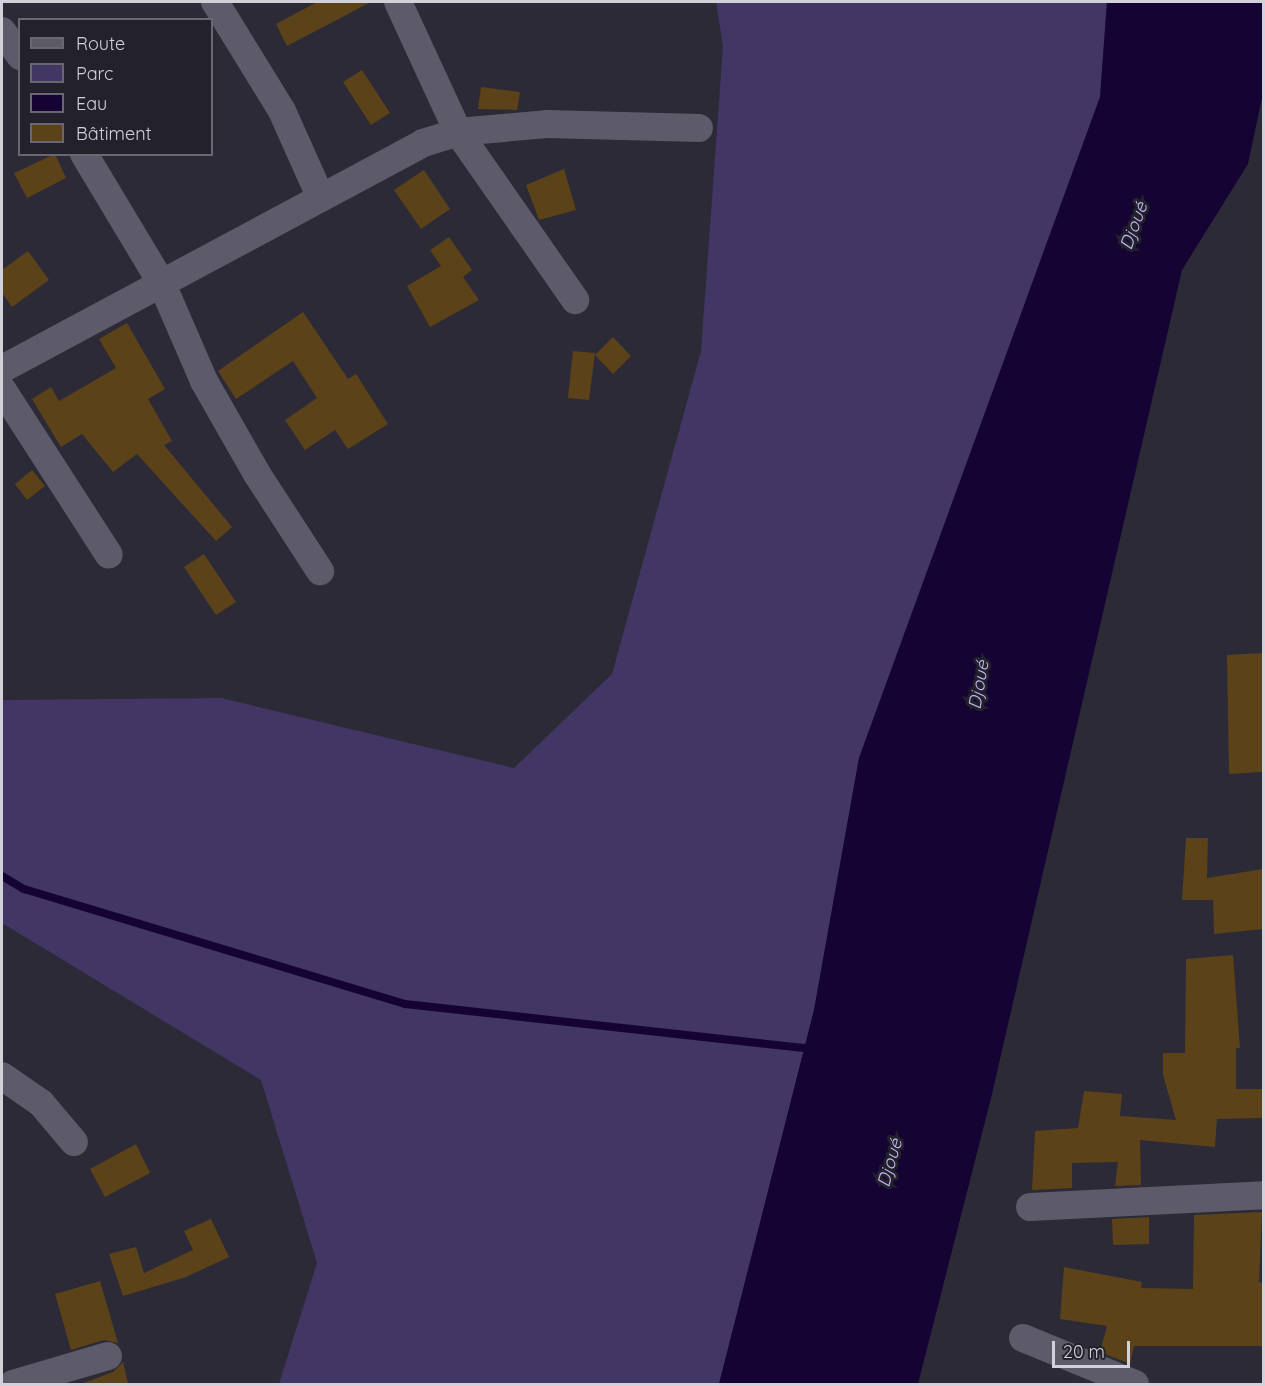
<!DOCTYPE html>
<html>
<head>
<meta charset="utf-8">
<style>
  body { margin:0 }
  #map { position:relative; width:1265px; height:1386px; overflow:hidden; background:#2c2a37; font-family:Quicksand,sans-serif }
  div>[style] { position:absolute }
  [style*='--x'] { left:calc(var(--x)*1px); top:calc(var(--y)*1px); width:calc(var(--w)*1px); rotate:calc(var(--a)*1deg) }
  .green>* { inset:0; background:#413664 }
  .water>* { inset:0; background:#150334 }
  .stream>* { height:8px; margin:-4px; padding:0 4px; transform-origin:4px; border-radius:4px; background:#150334 }
  .building>* { inset:0; background:#5b4219 }
  .minor>* { height:28px; margin:-14px; padding:0 14px; transform-origin:14px; border-radius:14px; background:#5d5b69 }
  span { translate:-50% -50%; white-space:nowrap; text-align:center; line-height:1.15; -webkit-text-stroke:6px #23212c; paint-order:stroke }
  .water-label { font-size:18px; color:#c6bbf7; font-style:italic }
  .frame { position:absolute; inset:0; border:3px solid #d2d0d8; pointer-events:none }
  .legend { position:absolute; left:18px; top:18px; width:195px; height:138px; box-sizing:border-box; background:#23212c; border:2px solid #696771; margin:0; padding:8px 10px; list-style:none; font-size:18px; color:#d2d0d8 }
  .legend li { display:flex; align-items:center; gap:12px; height:30px }
  .legend b { width:30px; border:2px solid #696771 }
  .scale { position:absolute; left:1052px; top:1341px; width:78px; height:27px; box-sizing:border-box; border:3px solid #d2d0d8; border-top:0; padding-left:8px; font-size:18px; line-height:21px; white-space:nowrap; color:#d2d0d8; -webkit-text-stroke:4px #23212c; paint-order:stroke }
</style>
</head>
<body>
<div id="map">
  <div class="green">
    <i style="clip-path:polygon(716px 2px,1107px 2px,1100px 97px,859px 758px,814px 1010px,719px 1384px,279px 1384px,317px 1263px,261px 1080px,2px 923px,2px 700px,221px 698px,514px 768px,612px 674px,701px 351px,723px 46px)"></i>
  </div>
  <div class="water">
    <i style="clip-path:polygon(1107px 2px,1263px 2px,1263px 93px,1248px 164px,1182px 270px,991px 1098px,918px 1384px,719px 1384px,814px 1010px,859px 758px,1100px 97px)"></i>
  </div>
  <div class="stream">
    <i style="--x:2;--y:876;--w:26;--a:31"></i>
    <i style="--x:24;--y:889;--w:398;--a:16.8"></i>
    <i style="--x:405;--y:1004;--w:411;--a:6.3"></i>
  </div>
  <div class="building">
    <i style="clip-path:polygon(317px 2px,371px 2px,287px 46px,276px 24px)"></i>
    <i style="clip-path:polygon(362px 70px,390px 113px,371px 125px,343px 82px)"></i>
    <i style="clip-path:polygon(481px 87px,520px 92px,517px 110px,478px 109px)"></i>
    <i style="clip-path:polygon(55px 154px,66px 178px,27px 198px,14px 173px)"></i>
    <i style="clip-path:polygon(564px 169px,576px 210px,539px 220px,526px 185px)"></i>
    <i style="clip-path:polygon(424px 170px,450px 209px,421px 229px,394px 190px)"></i>
    <i style="clip-path:polygon(449px 237px,472px 270px,463px 277px,479px 300px,430px 327px,407px 286px,441px 266px,430px 250px)"></i>
    <i style="clip-path:polygon(28px 251px,49px 280px,12px 307px,2px 293px,2px 270px)"></i>
    <i style="clip-path:polygon(303px 312px,348px 379px,356px 374px,388px 424px,348px 449px,335px 430px,305px 450px,285px 420px,317px 398px,293px 361px,236px 399px,218px 371px)"></i>
    <i style="clip-path:polygon(127px 323px,165px 389px,148px 399px,172px 441px,164px 445px,232px 527px,216px 541px,137px 454px,113px 472px,82px 434px,61px 447px,32px 399px,51px 387px,59px 401px,116px 368px,99px 339px)"></i>
    <i style="clip-path:polygon(613px 337px,631px 356px,613px 374px,595px 355px)"></i>
    <i style="clip-path:polygon(573px 351px,595px 353px,589px 400px,568px 398px)"></i>
    <i style="clip-path:polygon(32px 470px,45px 486px,27px 500px,15px 484px)"></i>
    <i style="clip-path:polygon(204px 554px,236px 602px,216px 615px,184px 567px)"></i>
    <i style="clip-path:polygon(1263px 653px,1262px 772px,1229px 774px,1227px 655px)"></i>
    <i style="clip-path:polygon(1186px 838px,1208px 838px,1207px 878px,1263px 869px,1263px 929px,1214px 934px,1213px 900px,1182px 900px)"></i>
    <i style="clip-path:polygon(1233px 955px,1240px 1048px,1236px 1048px,1236px 1089px,1263px 1089px,1263px 1118px,1217px 1119px,1215px 1147px,1140px 1140px,1141px 1185px,1115px 1186px,1118px 1162px,1072px 1163px,1072px 1188px,1032px 1190px,1035px 1131px,1078px 1128px,1084px 1091px,1122px 1094px,1120px 1116px,1176px 1120px,1163px 1075px,1163px 1053px,1185px 1053px,1186px 959px)"></i>
    <i style="clip-path:polygon(136px 1144px,150px 1173px,105px 1197px,90px 1169px)"></i>
    <i style="clip-path:polygon(1262px 1212px,1259px 1282px,1263px 1283px,1263px 1346px,1134px 1346px,1130px 1364px,1100px 1352px,1107px 1326px,1060px 1319px,1064px 1267px,1142px 1282px,1141px 1288px,1193px 1289px,1194px 1215px)"></i>
    <i style="clip-path:polygon(1149px 1217px,1149px 1244px,1113px 1245px,1112px 1219px)"></i>
    <i style="clip-path:polygon(211px 1219px,229px 1257px,186px 1277px,123px 1296px,109px 1254px,136px 1247px,144px 1273px,193px 1250px,184px 1231px)"></i>
    <i style="clip-path:polygon(100px 1281px,118px 1343px,104px 1340px,71px 1350px,55px 1294px)"></i>
    <i style="clip-path:polygon(123px 1362px,128px 1384px,81px 1384px,113px 1372px)"></i>
  </div>
  <div class="minor">
    <i style="--x:215;--y:2;--w:128;--a:58.4"></i>
    <i style="--x:282;--y:111;--w:95;--a:65.9"></i>
    <i style="--x:398;--y:2;--w:143;--a:65.2"></i>
    <i style="--x:458;--y:132;--w:205;--a:55.1"></i>
    <i style="--x:2;--y:31;--w:31;--a:54"></i>
    <i style="--x:84;--y:154;--w:152;--a:59"></i>
    <i style="--x:162;--y:284;--w:106;--a:66.6"></i>
    <i style="--x:204;--y:381;--w:107;--a:60.3"></i>
    <i style="--x:257;--y:474;--w:116;--a:57"></i>
    <i style="--x:2;--y:369;--w:478;--a:-28.2"></i>
    <i style="--x:423;--y:143;--w:37;--a:-17"></i>
    <i style="--x:458;--y:132;--w:89;--a:-5.1"></i>
    <i style="--x:547;--y:124;--w:152;--a:1.5"></i>
    <i style="--x:2;--y:389;--w:197;--a:57.2"></i>
    <i style="--x:2;--y:1076;--w:47;--a:34.7"></i>
    <i style="--x:41;--y:1103;--w:51;--a:49.8"></i>
    <i style="--x:1030;--y:1207;--w:234;--a:-2.9"></i>
    <i style="--x:1023;--y:1338;--w:121;--a:22.3"></i>
    <i style="--x:13;--y:1384;--w:99;--a:-16.4"></i>
  </div>
  <div class="water-label">
    <span style="left:1134px;top:226px;rotate:-70deg">Djoué</span>
    <span style="left:979px;top:685px;rotate:-80deg">Djoué</span>
    <span style="left:890px;top:1163px;rotate:-74deg">Djoué</span>
  </div>
  <div class="frame"></div>
  <ul class="legend">
  <li><b style="height:8px;background:#5d5b69"></b>Route</li>
  <li><b style="height:16px;background:#413664"></b>Parc</li>
  <li><b style="height:16px;background:#150334"></b>Eau</li>
  <li><b style="height:16px;background:#5b4219"></b>Bâtiment</li>
  </ul>
  <div class="scale">20 m</div>
</div>
</body>
</html>
